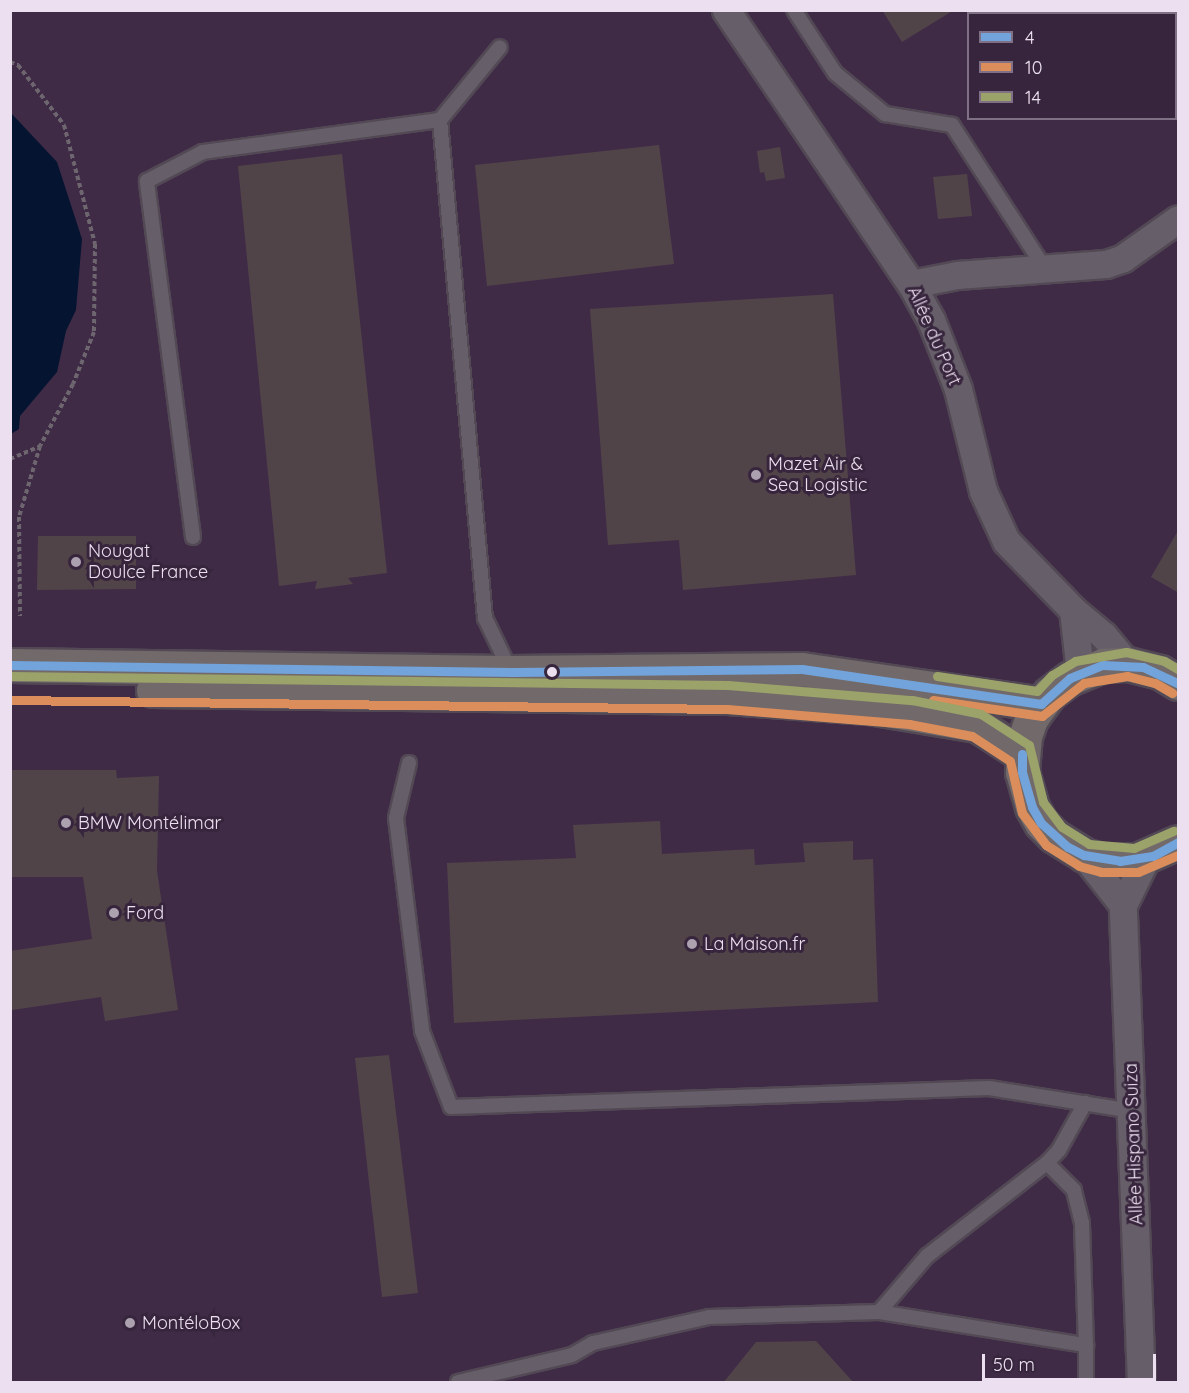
<!DOCTYPE html>
<html>
<head>
<meta charset="utf-8">
<style>
  body { margin:0 }
  #map { position:relative; width:1189px; height:1393px; overflow:hidden; background:#342b37; font-family:Quicksand,sans-serif }
  div>[style] { position:absolute }
  [style*='--x'] { left:calc(var(--x)*1px); top:calc(var(--y)*1px); width:calc(var(--w)*1px); rotate:calc(var(--a)*1deg) }
  .built>* { inset:0; background:#402b47 }
  .water>* { inset:0; background:#051431 }
  .building>* { inset:0; background:#514449 }
  .path>* { height:4px; margin-top:-2px; transform-origin:0; background:repeating-linear-gradient(90deg,#6d666f 0 4.5px,transparent 0 7.5px) }
  .roads { filter:drop-shadow(2px 0 #524955) drop-shadow(-2px 0 #524955) drop-shadow(0 2px #524955) drop-shadow(0 -2px #524955) }
  .service>* { height:14px; margin:-7px; padding:0 7px; transform-origin:7px; border-radius:7px; background:#665f69 }
  .minor>* { height:27px; margin:-13.5px; padding:0 13.5px; transform-origin:13.5px; border-radius:13.5px; background:#665f69 }
  .primary>* { height:33px; margin:-16.5px; padding:0 16.5px; transform-origin:16.5px; border-radius:16.5px; background:#72696a }
  .bus-1>* { height:9px; margin:-4.5px; padding:0 4.5px; transform-origin:4.5px; border-radius:4.5px; background:#72a3da }
  .bus-2>* { height:9px; margin:-4.5px; padding:0 4.5px; transform-origin:4.5px; border-radius:4.5px; background:#db8e5b }
  .bus-3>* { height:9px; margin:-4.5px; padding:0 4.5px; transform-origin:4.5px; border-radius:4.5px; background:#9ba26a }
  .dots>* { width:16px; height:16px; translate:-50% -50%; box-sizing:border-box; border:3px solid #37253d; border-radius:50% }
  span { translate:-50% -50%; white-space:nowrap; text-align:center; line-height:1.15; -webkit-text-stroke:6px #37253d; paint-order:stroke }
  .street-label { font-size:18px; color:#ece0f0 }
  .poi-label { font-size:18px; color:#ece0f0 }
  .left { translate:0 -50%; text-align:left }
  .frame { position:absolute; inset:0; border:12px solid #ece0f0; pointer-events:none }
  .legend { position:absolute; left:967px; top:12px; width:210px; height:108px; box-sizing:border-box; background:#37253d; border:2px solid #7f7085; margin:0; padding:8px 10px; list-style:none; font-size:18px; color:#ece0f0 }
  .legend li { display:flex; align-items:center; gap:12px; height:30px }
  .legend b { width:30px; border:2px solid #7f7085 }
  .scale { position:absolute; left:982px; top:1354px; width:174px; height:27px; box-sizing:border-box; border:3px solid #ece0f0; border-top:0; padding-left:8px; font-size:18px; line-height:21px; white-space:nowrap; color:#ece0f0; -webkit-text-stroke:4px #37253d; paint-order:stroke }
</style>
</head>
<body>
<div id="map">
  <div class="built">
    <i style="clip-path:polygon(evenodd,11px 11px,1178px 11px,1178px 1382px,11px 1382px,11px 11px,968px 14px,1176px 14px,1176px 118px,968px 118px,968px 14px)"></i>
  </div>
  <div class="water">
    <i style="clip-path:polygon(11px 113px,57px 162px,82px 239px,76px 310px,66px 331px,57px 372px,20px 416px,19px 429px,11px 434px)"></i>
  </div>
  <div class="building">
    <i style="clip-path:polygon(882px 10px,954px 10px,902px 42px)"></i>
    <i style="clip-path:polygon(659px 145px,674px 264px,487px 286px,475px 165px)"></i>
    <i style="clip-path:polygon(780px 147px,785px 178px,766px 181px,764px 172px,760px 173px,757px 151px)"></i>
    <i style="clip-path:polygon(342px 154px,387px 573px,348px 578px,353px 584px,315px 589px,317px 581px,279px 586px,238px 166px)"></i>
    <i style="clip-path:polygon(967px 174px,972px 216px,938px 219px,933px 177px)"></i>
    <i style="clip-path:polygon(833px 294px,856px 575px,683px 590px,679px 540px,608px 545px,590px 309px)"></i>
    <i style="clip-path:polygon(1179px 529px,1179px 593px,1151px 577px)"></i>
    <i style="clip-path:polygon(38px 536px,136px 536px,136px 589px,37px 590px)"></i>
    <i style="clip-path:polygon(10px 770px,116px 770px,117px 778px,159px 776px,157px 871px,178px 1010px,105px 1021px,101px 997px,12px 1010px,10px 951px,92px 939px,83px 877px,10px 877px)"></i>
    <i style="clip-path:polygon(660px 821px,662px 854px,754px 849px,755px 865px,805px 862px,803px 843px,853px 841px,853px 860px,873px 859px,878px 1002px,454px 1023px,447px 863px,576px 858px,573px 825px)"></i>
    <i style="clip-path:polygon(389px 1055px,418px 1293px,382px 1297px,355px 1058px)"></i>
    <i style="clip-path:polygon(816px 1341px,854px 1383px,723px 1383px,756px 1342px)"></i>
  </div>
  <div class="path">
    <i style="--x:10;--y:62;--w:9;--a:21"></i>
    <i style="--x:18;--y:65;--w:76;--a:52.5"></i>
    <i style="--x:64;--y:125;--w:123;--a:75.4"></i>
    <i style="--x:95;--y:244;--w:88;--a:90.7"></i>
    <i style="--x:94;--y:332;--w:56;--a:112"></i>
    <i style="--x:73;--y:384;--w:70;--a:118"></i>
    <i style="--x:40;--y:446;--w:74;--a:106.5"></i>
    <i style="--x:19;--y:517;--w:99;--a:89.4"></i>
    <i style="--x:10;--y:459;--w:33;--a:-23"></i>
  </div>
  <div class="roads">
    <div class="service">
      <i style="--x:794;--y:10;--w:75;--a:56.9"></i>
      <i style="--x:835;--y:73;--w:65;--a:39.4"></i>
      <i style="--x:885;--y:114;--w:68;--a:9.3"></i>
      <i style="--x:952;--y:125;--w:169;--a:57.1"></i>
      <i style="--x:440;--y:120;--w:94;--a:-50.6"></i>
      <i style="--x:193;--y:537;--w:359;--a:-97.4"></i>
      <i style="--x:147;--y:181;--w:63;--a:-27.4"></i>
      <i style="--x:203;--y:152;--w:239;--a:-7.7"></i>
      <i style="--x:440;--y:120;--w:500;--a:84.84"></i>
      <i style="--x:485;--y:618;--w:60;--a:64.3"></i>
      <i style="--x:409;--y:763;--w:57;--a:103.3"></i>
      <i style="--x:396;--y:818;--w:215;--a:83"></i>
      <i style="--x:422;--y:1031;--w:81;--a:69.1"></i>
      <i style="--x:451;--y:1107;--w:538;--a:-2.02"></i>
      <i style="--x:989;--y:1088;--w:146;--a:9.1"></i>
      <i style="--x:879;--y:1312;--w:210;--a:9.1"></i>
      <i style="--x:1086;--y:1345;--w:122;--a:-91.9"></i>
      <i style="--x:1082;--y:1223;--w:34;--a:-104"></i>
      <i style="--x:1074;--y:1190;--w:38;--a:-135"></i>
      <i style="--x:458;--y:1382;--w:117;--a:-13.3"></i>
      <i style="--x:572;--y:1355;--w:24;--a:-30"></i>
      <i style="--x:593;--y:1343;--w:119;--a:-12.6"></i>
      <i style="--x:709;--y:1317;--w:170;--a:-1.7"></i>
      <i style="--x:879;--y:1312;--w:74;--a:-49.4"></i>
      <i style="--x:927;--y:1256;--w:152;--a:-37.8"></i>
      <i style="--x:1047;--y:1163;--w:18;--a:-47"></i>
      <i style="--x:1059;--y:1150;--w:54;--a:-61"></i>
      <i style="--x:1086;--y:1382;--w:37;--a:-90"></i>
    </div>
    <div class="minor">
      <i style="--x:726;--y:10;--w:331;--a:56"></i>
      <i style="--x:911;--y:284;--w:41;--a:60.9"></i>
      <i style="--x:931;--y:320;--w:74;--a:68.6"></i>
      <i style="--x:958;--y:389;--w:105;--a:76.2"></i>
      <i style="--x:983;--y:491;--w:55;--a:65.3"></i>
      <i style="--x:1006;--y:541;--w:96;--a:45.8"></i>
      <i style="--x:911;--y:284;--w:47;--a:-11.1"></i>
      <i style="--x:957;--y:275;--w:149;--a:-4.2"></i>
      <i style="--x:1106;--y:264;--w:18;--a:-19"></i>
      <i style="--x:1123;--y:258;--w:67;--a:-35.3"></i>
      <i style="--x:1080;--y:672;--w:62;--a:-96.4"></i>
      <i style="--x:1073;--y:610;--w:39;--a:40"></i>
      <i style="--x:1103;--y:635;--w:38;--a:50"></i>
      <i style="--x:1084;--y:855;--w:63;--a:52"></i>
      <i style="--x:1141;--y:1382;--w:477;--a:-92.2"></i>
      <i style="--x:1123;--y:905;--w:52;--a:-63.9"></i>
    </div>
    <div class="primary">
      <i style="--x:10;--y:665;--w:501;--a:0.8"></i>
      <i style="--x:511;--y:672;--w:291;--a:-0.6"></i>
      <i style="--x:802;--y:669;--w:242;--a:8.3"></i>
      <i style="--x:1178;--y:683;--w:21;--a:-149"></i>
      <i style="--x:1160;--y:672;--w:34;--a:-166"></i>
      <i style="--x:1127;--y:664;--w:24;--a:178"></i>
      <i style="--x:1103;--y:665;--w:35;--a:158"></i>
      <i style="--x:1070;--y:678;--w:26;--a:143"></i>
      <i style="--x:1049;--y:694;--w:31;--a:126"></i>
      <i style="--x:1031;--y:719;--w:18;--a:109"></i>
      <i style="--x:1025;--y:736;--w:36;--a:95"></i>
      <i style="--x:1022;--y:772;--w:36;--a:74"></i>
      <i style="--x:1032;--y:807;--w:18;--a:61"></i>
      <i style="--x:1041;--y:823;--w:18;--a:45"></i>
      <i style="--x:1054;--y:836;--w:36;--a:32"></i>
      <i style="--x:1084;--y:855;--w:19;--a:16"></i>
      <i style="--x:1102;--y:860;--w:35;--a:0"></i>
      <i style="--x:1137;--y:860;--w:45;--a:-23.7"></i>
      <i style="--x:153;--y:690;--w:575;--a:0.7"></i>
      <i style="--x:728;--y:697;--w:140;--a:4.1"></i>
      <i style="--x:868;--y:707;--w:110;--a:9.4"></i>
      <i style="--x:977;--y:725;--w:54;--a:32.8"></i>
    </div>
  </div>
  <div class="bus-1">
    <i style="--x:10;--y:665;--w:501;--a:0.8"></i>
    <i style="--x:511;--y:672;--w:291;--a:-0.6"></i>
    <i style="--x:802;--y:669;--w:242;--a:8.3"></i>
    <i style="--x:1041;--y:704;--w:39;--a:-42"></i>
    <i style="--x:1070;--y:678;--w:35;--a:-22"></i>
    <i style="--x:1103;--y:665;--w:40;--a:2.9"></i>
    <i style="--x:1143;--y:667;--w:38;--a:25"></i>
    <i style="--x:1022;--y:754;--w:18;--a:90"></i>
    <i style="--x:1022;--y:772;--w:36;--a:74"></i>
    <i style="--x:1032;--y:807;--w:18;--a:61"></i>
    <i style="--x:1041;--y:823;--w:36;--a:42"></i>
    <i style="--x:1068;--y:847;--w:18;--a:27"></i>
    <i style="--x:1084;--y:855;--w:36;--a:9"></i>
    <i style="--x:1120;--y:861;--w:33;--a:-9"></i>
    <i style="--x:1153;--y:856;--w:29;--a:-29"></i>
  </div>
  <div class="bus-2">
    <i style="--x:10;--y:700;--w:717;--a:0.72"></i>
    <i style="--x:727;--y:709;--w:183;--a:4.7"></i>
    <i style="--x:909;--y:724;--w:64;--a:10.8"></i>
    <i style="--x:972;--y:736;--w:45;--a:33.3"></i>
    <i style="--x:1010;--y:761;--w:53;--a:77"></i>
    <i style="--x:1022;--y:813;--w:40;--a:53"></i>
    <i style="--x:1046;--y:845;--w:39;--a:32"></i>
    <i style="--x:1079;--y:866;--w:23;--a:15"></i>
    <i style="--x:1101;--y:872;--w:37;--a:0"></i>
    <i style="--x:1138;--y:872;--w:43;--a:-23"></i>
    <i style="--x:933;--y:700;--w:110;--a:8.4"></i>
    <i style="--x:1042;--y:716;--w:53;--a:-38.2"></i>
    <i style="--x:1084;--y:683;--w:44;--a:-9.2"></i>
    <i style="--x:1127;--y:676;--w:29;--a:14"></i>
    <i style="--x:1155;--y:683;--w:20;--a:30"></i>
  </div>
  <div class="bus-3">
    <i style="--x:10;--y:676;--w:718;--a:0.72"></i>
    <i style="--x:728;--y:685;--w:185;--a:4.7"></i>
    <i style="--x:912;--y:700;--w:70;--a:11.5"></i>
    <i style="--x:981;--y:714;--w:57;--a:32.9"></i>
    <i style="--x:1029;--y:745;--w:59;--a:76.2"></i>
    <i style="--x:1043;--y:802;--w:31;--a:53"></i>
    <i style="--x:1062;--y:827;--w:32;--a:32"></i>
    <i style="--x:1089;--y:844;--w:45;--a:5.1"></i>
    <i style="--x:1134;--y:848;--w:43;--a:-23.6"></i>
    <i style="--x:937;--y:676;--w:101;--a:8.5"></i>
    <i style="--x:1037;--y:691;--w:22;--a:-47"></i>
    <i style="--x:1052;--y:675;--w:27;--a:-31"></i>
    <i style="--x:1075;--y:661;--w:52;--a:-10"></i>
    <i style="--x:1126;--y:652;--w:39;--a:13"></i>
    <i style="--x:1164;--y:661;--w:16;--a:30"></i>
  </div>
  <div class="dots">
    <i style="left:756px;top:475px;background:#aca1af"></i>
    <i style="left:76px;top:562px;background:#aca1af"></i>
    <i style="left:552px;top:672px;background:#ece0f0"></i>
    <i style="left:66px;top:823px;background:#aca1af"></i>
    <i style="left:114px;top:913px;background:#aca1af"></i>
    <i style="left:692px;top:944px;background:#aca1af"></i>
    <i style="left:130px;top:1323px;background:#aca1af"></i>
  </div>
  <div class="street-label">
    <span style="left:934px;top:336px;rotate:66deg">Allée du Port</span>
    <span style="left:1134px;top:1144px;rotate:-92deg">Allée Hispano Suiza</span>
  </div>
  <div class="poi-label">
    <span class="left" style="left:768px;top:475px">Mazet Air &amp;<br>Sea Logistic</span>
    <span class="left" style="left:88px;top:562px">Nougat<br>Doulce France</span>
    <span class="left" style="left:78px;top:823px">BMW Montélimar</span>
    <span class="left" style="left:126px;top:913px">Ford</span>
    <span class="left" style="left:704px;top:944px">La Maison.fr</span>
    <span class="left" style="left:142px;top:1323px">MontéloBox</span>
  </div>
  <div class="frame"></div>
  <ul class="legend">
  <li><b style="height:8px;background:#72a3da"></b>4</li>
  <li><b style="height:8px;background:#db8e5b"></b>10</li>
  <li><b style="height:8px;background:#9ba26a"></b>14</li>
  </ul>
  <div class="scale">50 m</div>
</div>
</body>
</html>
